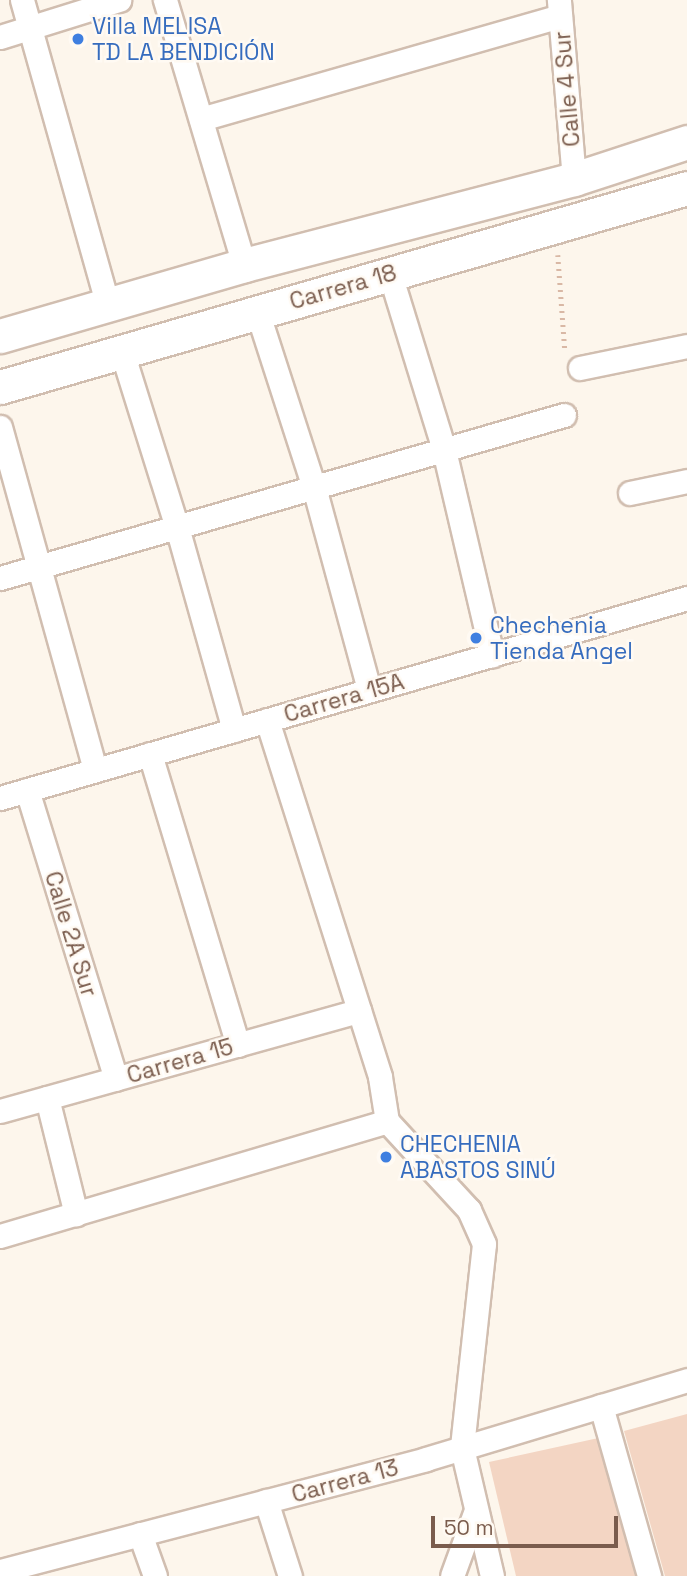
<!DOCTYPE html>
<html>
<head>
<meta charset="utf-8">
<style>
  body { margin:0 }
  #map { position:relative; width:687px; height:1576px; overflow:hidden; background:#fdf6ec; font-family:"Space Grotesk",sans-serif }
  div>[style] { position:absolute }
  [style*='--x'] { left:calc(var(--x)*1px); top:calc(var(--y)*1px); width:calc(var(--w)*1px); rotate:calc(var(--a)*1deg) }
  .building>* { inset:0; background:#f3d5c3 }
  .path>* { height:4.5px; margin-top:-2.25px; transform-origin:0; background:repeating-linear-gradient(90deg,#d9b8a5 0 2px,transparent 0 7px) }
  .roads { filter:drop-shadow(2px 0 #d1beb0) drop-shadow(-2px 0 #d1beb0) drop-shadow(0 2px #d1beb0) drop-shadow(0 -2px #d1beb0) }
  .street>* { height:23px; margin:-11.5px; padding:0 11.5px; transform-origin:11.5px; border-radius:11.5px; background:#fff }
  .secondary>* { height:33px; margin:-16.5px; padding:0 16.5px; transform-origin:16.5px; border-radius:16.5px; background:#fff }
  .dots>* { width:19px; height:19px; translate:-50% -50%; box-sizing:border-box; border:4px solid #fffaf3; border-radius:50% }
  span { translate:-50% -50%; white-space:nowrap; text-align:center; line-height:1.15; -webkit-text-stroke:5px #fffaf3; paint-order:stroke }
  .shop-label { font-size:23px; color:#366cbe }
  .left { translate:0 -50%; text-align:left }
  .street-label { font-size:23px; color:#7a5c4d }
  .scale { position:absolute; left:431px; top:1516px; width:187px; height:32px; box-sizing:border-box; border:4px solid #7a5c4d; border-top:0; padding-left:9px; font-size:21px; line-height:24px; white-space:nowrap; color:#7a5c4d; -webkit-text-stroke:5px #fffaf3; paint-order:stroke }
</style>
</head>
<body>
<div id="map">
  <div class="building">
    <i style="clip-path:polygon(687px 1414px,687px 1576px,665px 1576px,624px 1431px)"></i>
    <i style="clip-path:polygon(603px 1437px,636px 1576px,516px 1576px,489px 1462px)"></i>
  </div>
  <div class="path">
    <i style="--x:558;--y:255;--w:95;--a:85.8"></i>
  </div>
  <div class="roads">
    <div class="street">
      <i style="--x:22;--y:0;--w:318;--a:74.3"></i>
      <i style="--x:165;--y:0;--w:277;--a:73.4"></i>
      <i style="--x:559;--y:1;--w:179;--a:85.2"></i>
      <i style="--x:0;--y:37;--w:125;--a:-17.3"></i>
      <i style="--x:201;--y:119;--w:373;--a:-16"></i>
      <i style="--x:390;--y:274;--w:184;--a:72.9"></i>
      <i style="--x:444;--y:450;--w:211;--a:76.8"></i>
      <i style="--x:257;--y:311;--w:185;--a:72.1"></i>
      <i style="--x:314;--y:487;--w:210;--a:74.8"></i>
      <i style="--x:122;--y:352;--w:183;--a:72.6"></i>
      <i style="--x:177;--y:527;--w:211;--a:74.3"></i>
      <i style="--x:580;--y:368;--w:109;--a:-11.6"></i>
      <i style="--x:0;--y:427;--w:356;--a:74.5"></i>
      <i style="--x:630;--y:493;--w:58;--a:-11.9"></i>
      <i style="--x:0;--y:578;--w:587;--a:-16.12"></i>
      <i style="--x:267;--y:720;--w:374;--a:72.4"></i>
      <i style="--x:380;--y:1077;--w:45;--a:81"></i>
      <i style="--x:387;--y:1121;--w:121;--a:47.3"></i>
      <i style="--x:469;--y:1210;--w:37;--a:66"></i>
      <i style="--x:484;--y:1244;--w:205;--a:96.2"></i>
      <i style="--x:462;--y:1448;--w:131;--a:76.8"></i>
      <i style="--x:150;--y:754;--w:304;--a:73.2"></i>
      <i style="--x:27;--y:790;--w:302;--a:72.9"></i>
      <i style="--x:0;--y:798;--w:716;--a:-16.23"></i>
      <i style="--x:47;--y:1098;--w:120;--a:76"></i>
      <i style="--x:0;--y:1111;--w:373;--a:-15.6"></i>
      <i style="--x:0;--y:1236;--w:404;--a:-16.5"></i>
      <i style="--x:601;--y:1406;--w:177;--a:74.2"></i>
      <i style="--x:266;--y:1501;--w:79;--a:72.3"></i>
      <i style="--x:140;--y:1534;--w:45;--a:70.3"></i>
      <i style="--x:0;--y:1571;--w:440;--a:-14.7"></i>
      <i style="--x:426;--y:1459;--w:273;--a:-16.8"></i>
      <i style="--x:452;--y:1576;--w:70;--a:-70"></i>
    </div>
    <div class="secondary">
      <i style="--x:0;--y:336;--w:254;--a:-16.2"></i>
      <i style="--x:244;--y:265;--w:341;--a:-14.6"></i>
      <i style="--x:574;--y:179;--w:119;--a:-18.1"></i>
      <i style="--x:0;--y:387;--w:715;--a:-16.15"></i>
    </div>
  </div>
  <div class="dots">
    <i style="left:78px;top:39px;background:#3f7fe0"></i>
    <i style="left:476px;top:638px;background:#3f7fe0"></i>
    <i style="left:386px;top:1157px;background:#3f7fe0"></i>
  </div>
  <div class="shop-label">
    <span class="left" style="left:92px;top:39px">Villa MELISA<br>TD LA BENDICIÓN</span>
    <span class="left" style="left:490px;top:638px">Chechenia<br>Tienda Angel</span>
    <span class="left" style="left:400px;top:1157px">CHECHENIA<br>ABASTOS SINÚ</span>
  </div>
  <div class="street-label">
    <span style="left:567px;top:89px;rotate:-95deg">Calle 4 Sur</span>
    <span style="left:343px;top:287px;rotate:-16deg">Carrera 18</span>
    <span style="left:344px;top:698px;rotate:-16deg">Carrera 15A</span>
    <span style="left:71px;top:934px;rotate:73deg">Calle 2A Sur</span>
    <span style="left:180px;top:1061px;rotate:-16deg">Carrera 15</span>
    <span style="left:345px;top:1481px;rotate:-15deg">Carrera 13</span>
  </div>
  <div class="scale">50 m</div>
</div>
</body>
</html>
